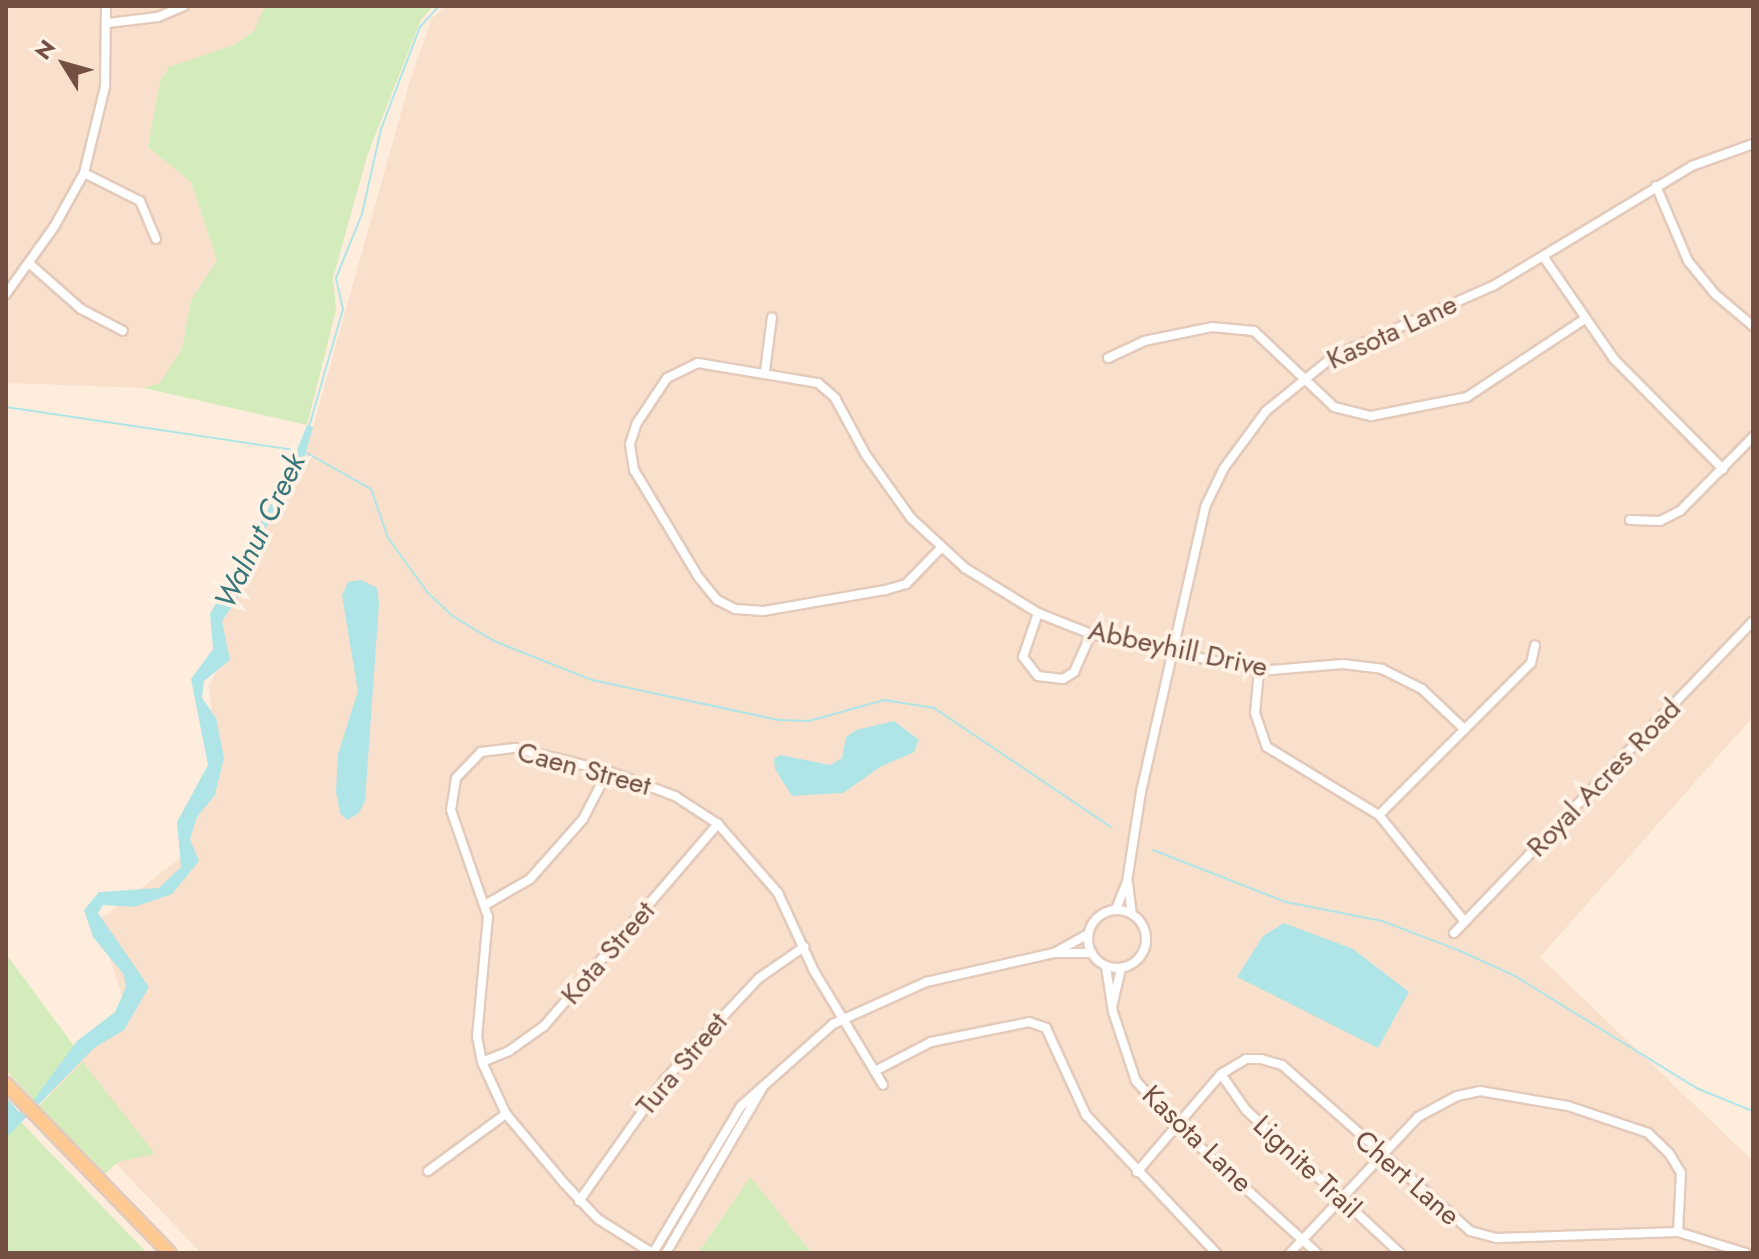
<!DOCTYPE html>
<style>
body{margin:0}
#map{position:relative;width:1759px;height:1259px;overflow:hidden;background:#feeddc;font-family:Jost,sans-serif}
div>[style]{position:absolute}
.residential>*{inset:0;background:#f8e0cd}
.green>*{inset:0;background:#d4ebbb}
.water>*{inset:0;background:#b0e5e7}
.stream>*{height:2px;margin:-1px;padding:0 1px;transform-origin:1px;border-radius:1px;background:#b0e5e7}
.roads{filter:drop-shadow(2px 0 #e3cabb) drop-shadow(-2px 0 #e3cabb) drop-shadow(0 2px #e3cabb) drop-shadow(0 -2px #e3cabb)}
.minor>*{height:8px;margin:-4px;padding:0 4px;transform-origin:4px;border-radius:4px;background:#fff}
.minor>.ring{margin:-4px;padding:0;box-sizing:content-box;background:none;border:8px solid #fff;border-radius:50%}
.primary>*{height:12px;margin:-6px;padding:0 6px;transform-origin:6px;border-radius:6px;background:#ffca92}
span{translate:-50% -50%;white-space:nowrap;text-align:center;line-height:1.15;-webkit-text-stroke:8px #fff1e4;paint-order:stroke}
.street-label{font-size:28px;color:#745044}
.water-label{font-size:30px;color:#37777b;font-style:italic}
.frame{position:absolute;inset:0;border:8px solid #745044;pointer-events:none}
.north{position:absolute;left:24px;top:24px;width:80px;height:80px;-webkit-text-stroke:6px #fff1e4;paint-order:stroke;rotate:307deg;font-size:22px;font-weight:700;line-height:32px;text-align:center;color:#745044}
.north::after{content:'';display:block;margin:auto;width:28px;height:36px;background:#745044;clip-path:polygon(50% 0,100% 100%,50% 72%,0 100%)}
</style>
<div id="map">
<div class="residential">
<i style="clip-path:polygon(6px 6px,265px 6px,255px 31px,234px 45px,170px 67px,160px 81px,148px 147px,191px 181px,217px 260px,191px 300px,182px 348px,160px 384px,144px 388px,6px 383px)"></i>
<i style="clip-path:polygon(448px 6px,1753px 6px,1753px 717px,1540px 957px,1753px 1161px,1753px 1253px,201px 1253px,41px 1085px,127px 1012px,98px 921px,186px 854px,215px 753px,209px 686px,225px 654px,218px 624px,256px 538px,300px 473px,411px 77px,432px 18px)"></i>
</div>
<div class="green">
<i style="clip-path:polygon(265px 6px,433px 6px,421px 20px,368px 153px,333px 278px,336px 310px,307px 425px,144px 388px,160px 383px,182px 348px,191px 300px,217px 260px,191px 182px,148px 147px,160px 81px,169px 67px,234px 45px,254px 31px)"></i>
<i style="clip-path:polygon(6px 954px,74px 1046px,34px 1100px,6px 1070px)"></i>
<i style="clip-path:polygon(83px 1062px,155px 1154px,118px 1162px,105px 1174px,39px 1106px)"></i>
<i style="clip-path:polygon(19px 1120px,147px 1253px,6px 1253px,6px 1138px)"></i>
<i style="clip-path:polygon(750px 1177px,812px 1253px,698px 1253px)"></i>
</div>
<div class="water">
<i style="clip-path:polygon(307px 425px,313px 427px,300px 473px,241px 568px,243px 591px,222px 621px,230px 660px,204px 681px,202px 698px,216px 718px,224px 758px,215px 795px,197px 817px,190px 839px,199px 861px,172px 894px,134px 907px,103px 905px,98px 913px,149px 987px,124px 1030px,94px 1048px,6px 1138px,7px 1098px,19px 1112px,32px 1102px,77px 1041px,115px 1012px,126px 987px,124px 975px,93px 937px,84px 910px,99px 892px,159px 888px,181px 867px,177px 822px,208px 765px,191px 679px,213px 649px,210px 614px,287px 475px)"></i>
<i style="clip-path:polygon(361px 580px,377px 588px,379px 604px,365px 801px,359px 813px,347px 820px,340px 813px,336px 792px,338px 754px,358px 691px,342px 596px,348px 582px)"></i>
<i style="clip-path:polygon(894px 721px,919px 740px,914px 752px,880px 767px,843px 793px,792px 796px,775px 769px,774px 759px,780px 755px,830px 765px,842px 758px,846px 737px,856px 730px)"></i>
<i style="clip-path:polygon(1284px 923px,1353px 949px,1409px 992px,1378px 1048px,1237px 977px,1263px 936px)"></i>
</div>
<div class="stream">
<i style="left:6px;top:407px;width:298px;rotate:8.5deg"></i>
<i style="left:309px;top:427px;width:123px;rotate:-73.9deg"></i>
<i style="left:343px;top:309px;width:32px;rotate:-103deg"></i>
<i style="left:336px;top:278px;width:69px;rotate:-67.9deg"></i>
<i style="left:362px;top:214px;width:87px;rotate:-77.4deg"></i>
<i style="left:381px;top:129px;width:109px;rotate:-69.1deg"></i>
<i style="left:420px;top:27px;width:28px;rotate:-48deg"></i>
<i style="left:307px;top:453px;width:73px;rotate:29.4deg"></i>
<i style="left:371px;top:489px;width:52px;rotate:70.9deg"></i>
<i style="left:388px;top:538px;width:68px;rotate:54deg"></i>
<i style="left:428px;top:593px;width:35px;rotate:43deg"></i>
<i style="left:454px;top:617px;width:47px;rotate:31deg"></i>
<i style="left:494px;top:641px;width:105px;rotate:21.7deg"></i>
<i style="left:592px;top:680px;width:191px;rotate:12.1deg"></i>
<i style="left:779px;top:720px;width:30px;rotate:2deg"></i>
<i style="left:809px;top:721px;width:78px;rotate:-15.6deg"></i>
<i style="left:884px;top:700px;width:51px;rotate:9.1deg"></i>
<i style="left:934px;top:708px;width:213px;rotate:33.9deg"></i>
<i style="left:1153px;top:850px;width:143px;rotate:21.4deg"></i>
<i style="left:1286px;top:902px;width:98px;rotate:11.2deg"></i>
<i style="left:1382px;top:921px;width:81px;rotate:20.9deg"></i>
<i style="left:1458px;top:950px;width:63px;rotate:24.5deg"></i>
<i style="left:1515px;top:976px;width:213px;rotate:31.7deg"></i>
<i style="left:1696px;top:1088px;width:61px;rotate:22deg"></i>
</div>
<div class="roads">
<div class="minor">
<i style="left:108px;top:23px;width:50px;rotate:-6.8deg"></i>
<i style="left:158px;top:17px;width:28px;rotate:-23deg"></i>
<i style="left:84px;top:173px;width:63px;rotate:26.6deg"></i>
<i style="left:140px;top:201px;width:41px;rotate:67.2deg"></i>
<i style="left:1656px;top:186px;width:82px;rotate:66.9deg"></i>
<i style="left:1688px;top:261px;width:43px;rotate:50.7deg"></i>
<i style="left:1715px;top:294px;width:50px;rotate:40.1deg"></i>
<i style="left:1543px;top:256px;width:125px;rotate:55.4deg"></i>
<i style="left:1614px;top:359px;width:155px;rotate:45.3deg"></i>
<i style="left:30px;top:264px;width:68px;rotate:41.4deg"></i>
<i style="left:81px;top:309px;width:47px;rotate:27.6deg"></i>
<i style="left:6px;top:294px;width:82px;rotate:-54.4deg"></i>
<i style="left:54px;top:227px;width:62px;rotate:-60.9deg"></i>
<i style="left:84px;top:173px;width:89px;rotate:-76.3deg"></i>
<i style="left:105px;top:87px;width:81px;rotate:-89.3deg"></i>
<i style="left:1108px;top:358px;width:40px;rotate:-25deg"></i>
<i style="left:1144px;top:341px;width:69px;rotate:-11.6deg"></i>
<i style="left:1212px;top:327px;width:42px;rotate:5.4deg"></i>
<i style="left:1254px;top:331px;width:110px;rotate:43.5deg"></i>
<i style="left:1334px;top:407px;width:38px;rotate:14deg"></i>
<i style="left:1371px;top:416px;width:98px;rotate:-11.2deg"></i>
<i style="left:1467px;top:397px;width:141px;rotate:-33.5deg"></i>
<i style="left:765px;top:371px;width:54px;rotate:-82.6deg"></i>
<i style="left:1630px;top:520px;width:30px;rotate:2deg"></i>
<i style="left:1660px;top:521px;width:22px;rotate:-27deg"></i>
<i style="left:1680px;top:511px;width:104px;rotate:-45.4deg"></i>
<i style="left:941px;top:548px;width:50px;rotate:134.2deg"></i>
<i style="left:906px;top:584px;width:22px;rotate:164deg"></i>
<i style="left:885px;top:590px;width:124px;rotate:170.2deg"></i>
<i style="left:763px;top:611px;width:28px;rotate:-176deg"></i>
<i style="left:735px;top:609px;width:20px;rotate:-153deg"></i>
<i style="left:717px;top:600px;width:28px;rotate:-129deg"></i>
<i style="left:699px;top:578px;width:126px;rotate:-121deg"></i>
<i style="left:634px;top:470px;width:26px;rotate:-99deg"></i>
<i style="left:630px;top:444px;width:22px;rotate:-72deg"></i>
<i style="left:637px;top:423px;width:54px;rotate:-56.3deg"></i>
<i style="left:667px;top:378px;width:34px;rotate:-26deg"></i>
<i style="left:698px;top:363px;width:122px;rotate:9.5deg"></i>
<i style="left:818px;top:383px;width:23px;rotate:41deg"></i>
<i style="left:835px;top:398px;width:65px;rotate:61.5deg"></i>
<i style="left:866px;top:455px;width:77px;rotate:54.5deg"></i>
<i style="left:911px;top:518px;width:74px;rotate:42.8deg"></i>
<i style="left:965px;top:568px;width:86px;rotate:31.7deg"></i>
<i style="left:1038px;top:613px;width:57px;rotate:21.6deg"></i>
<i style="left:1091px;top:634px;width:172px;rotate:12.4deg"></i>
<i style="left:1259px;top:671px;width:84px;rotate:-4.8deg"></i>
<i style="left:1343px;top:664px;width:39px;rotate:7deg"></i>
<i style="left:1382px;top:669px;width:45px;rotate:26.6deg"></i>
<i style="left:1422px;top:689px;width:59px;rotate:43.6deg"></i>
<i style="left:1038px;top:613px;width:46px;rotate:108.8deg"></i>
<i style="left:1023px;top:657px;width:24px;rotate:52deg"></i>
<i style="left:1038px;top:676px;width:25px;rotate:7deg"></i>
<i style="left:1063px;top:679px;width:13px;rotate:-32deg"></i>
<i style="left:1074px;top:672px;width:42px;rotate:-65.9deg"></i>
<i style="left:1259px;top:671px;width:42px;rotate:95.4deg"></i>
<i style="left:1255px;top:713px;width:36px;rotate:71deg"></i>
<i style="left:1267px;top:747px;width:131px;rotate:31.3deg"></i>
<i style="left:1379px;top:815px;width:137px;rotate:51.2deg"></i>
<i style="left:1379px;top:815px;width:215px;rotate:-45deg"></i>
<i style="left:1531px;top:663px;width:18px;rotate:-77deg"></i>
<i style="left:1128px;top:883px;width:31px;rotate:83deg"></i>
<i style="left:485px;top:905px;width:52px;rotate:-30deg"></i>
<i style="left:530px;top:879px;width:80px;rotate:-48.5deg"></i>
<i style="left:583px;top:819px;width:54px;rotate:-62.5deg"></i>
<i style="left:1116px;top:909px;width:29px;rotate:-68deg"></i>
<i style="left:1127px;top:882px;width:91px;rotate:-81.2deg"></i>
<i style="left:1141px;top:792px;width:292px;rotate:-77.3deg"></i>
<i style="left:1205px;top:507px;width:43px;rotate:-64deg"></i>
<i style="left:1224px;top:468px;width:71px;rotate:-53.6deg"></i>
<i style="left:1266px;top:411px;width:87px;rotate:-39deg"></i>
<i style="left:1334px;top:356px;width:174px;rotate:-23.8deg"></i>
<i style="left:1493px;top:286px;width:232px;rotate:-31.1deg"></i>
<i style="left:1692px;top:166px;width:65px;rotate:-19.8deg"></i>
<i class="ring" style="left:1088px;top:910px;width:50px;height:50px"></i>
<i style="left:1454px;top:933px;width:432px;rotate:-46.2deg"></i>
<i style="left:1054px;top:953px;width:38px;rotate:-29deg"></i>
<i style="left:1106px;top:967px;width:46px;rotate:81.2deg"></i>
<i style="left:1113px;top:1012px;width:73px;rotate:71.6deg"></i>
<i style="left:1136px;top:1081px;width:62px;rotate:47.6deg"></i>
<i style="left:1178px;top:1127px;width:188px;rotate:42.2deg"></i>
<i style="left:1113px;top:1003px;width:35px;rotate:-77deg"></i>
<i style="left:482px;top:1062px;width:29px;rotate:-22deg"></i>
<i style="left:509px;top:1051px;width:43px;rotate:-35.5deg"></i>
<i style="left:544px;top:1026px;width:267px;rotate:-49.3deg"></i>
<i style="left:875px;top:1071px;width:63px;rotate:-27.4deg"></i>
<i style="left:931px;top:1042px;width:100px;rotate:-11.5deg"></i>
<i style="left:1029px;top:1022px;width:18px;rotate:19deg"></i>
<i style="left:1046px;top:1028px;width:96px;rotate:65.3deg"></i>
<i style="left:1086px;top:1115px;width:190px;rotate:46.7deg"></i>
<i style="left:1221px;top:1074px;width:44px;rotate:55.2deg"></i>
<i style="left:1246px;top:1110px;width:210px;rotate:42.9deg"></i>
<i style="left:428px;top:1171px;width:97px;rotate:-36.2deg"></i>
<i style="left:1137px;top:1172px;width:129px;rotate:-49.4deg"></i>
<i style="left:1221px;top:1074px;width:29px;rotate:-31deg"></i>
<i style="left:1246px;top:1059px;width:15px"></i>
<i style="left:1261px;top:1059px;width:22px;rotate:16deg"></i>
<i style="left:1282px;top:1065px;width:251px;rotate:41.4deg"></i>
<i style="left:1470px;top:1231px;width:28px;rotate:15deg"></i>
<i style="left:1497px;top:1238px;width:181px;rotate:-1.9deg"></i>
<i style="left:1678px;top:1232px;width:71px;rotate:17.2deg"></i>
<i style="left:579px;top:1201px;width:147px;rotate:-54.7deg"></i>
<i style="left:664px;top:1081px;width:51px;rotate:-48.2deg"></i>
<i style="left:698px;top:1043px;width:89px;rotate:-46.8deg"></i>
<i style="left:759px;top:978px;width:55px;rotate:-34.6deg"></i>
<i style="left:652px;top:1253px;width:64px;rotate:-147.8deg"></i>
<i style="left:598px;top:1219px;width:50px;rotate:-133.4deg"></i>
<i style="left:564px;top:1183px;width:90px;rotate:-130deg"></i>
<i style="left:506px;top:1114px;width:57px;rotate:-114.8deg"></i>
<i style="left:482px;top:1062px;width:25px;rotate:-101deg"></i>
<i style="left:477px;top:1037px;width:121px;rotate:-84.8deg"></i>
<i style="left:488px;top:917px;width:113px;rotate:-109.1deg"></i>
<i style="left:451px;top:810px;width:32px;rotate:-81deg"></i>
<i style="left:456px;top:778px;width:36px;rotate:-46deg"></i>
<i style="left:481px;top:752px;width:34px;rotate:-7deg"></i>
<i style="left:515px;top:748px;width:96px;rotate:13.9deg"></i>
<i style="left:608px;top:771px;width:72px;rotate:20.5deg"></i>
<i style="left:675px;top:796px;width:51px;rotate:33.1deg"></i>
<i style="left:718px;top:824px;width:91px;rotate:49deg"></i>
<i style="left:778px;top:893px;width:86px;rotate:65.2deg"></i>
<i style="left:814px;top:971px;width:133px;rotate:58.8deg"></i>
<i style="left:653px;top:1253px;width:171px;rotate:-59.1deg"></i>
<i style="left:741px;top:1106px;width:123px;rotate:-41.7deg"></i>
<i style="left:833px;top:1024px;width:102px;rotate:-24.3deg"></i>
<i style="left:926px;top:982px;width:131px;rotate:-12.8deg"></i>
<i style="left:1054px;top:953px;width:38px"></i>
<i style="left:666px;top:1253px;width:192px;rotate:-59.7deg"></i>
<i style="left:1290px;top:1253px;width:187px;rotate:-46.7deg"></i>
<i style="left:1418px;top:1117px;width:44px;rotate:-28.3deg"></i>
<i style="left:1457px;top:1096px;width:24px;rotate:-12deg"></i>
<i style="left:1480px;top:1091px;width:89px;rotate:9.7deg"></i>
<i style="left:1568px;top:1106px;width:84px;rotate:18.6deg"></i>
<i style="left:1648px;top:1133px;width:29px;rotate:44deg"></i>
<i style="left:1669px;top:1153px;width:23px;rotate:59deg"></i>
<i style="left:1681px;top:1173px;width:59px;rotate:92.9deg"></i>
</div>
<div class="primary">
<i style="left:6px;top:1084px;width:235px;rotate:45.9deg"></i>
</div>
</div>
<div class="street-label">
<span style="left:1392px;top:332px;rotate:-25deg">Kasota Lane</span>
<span style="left:1178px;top:649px;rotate:12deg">Abbeyhill Drive</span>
<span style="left:584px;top:769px;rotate:15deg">Caen Street</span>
<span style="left:1604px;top:778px;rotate:-46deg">Royal Acres Road</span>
<span style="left:608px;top:953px;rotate:-49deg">Kota Street</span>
<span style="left:682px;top:1064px;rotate:-50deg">Tura Street</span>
<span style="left:1197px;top:1139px;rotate:44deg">Kasota Lane</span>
<span style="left:1307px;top:1167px;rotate:43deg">Lignite Trail</span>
<span style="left:1407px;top:1178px;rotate:41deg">Chert Lane</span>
</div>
<div class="water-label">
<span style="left:260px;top:531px;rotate:-64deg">Walnut Creek</span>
</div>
<div class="frame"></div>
<div class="north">N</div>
</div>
